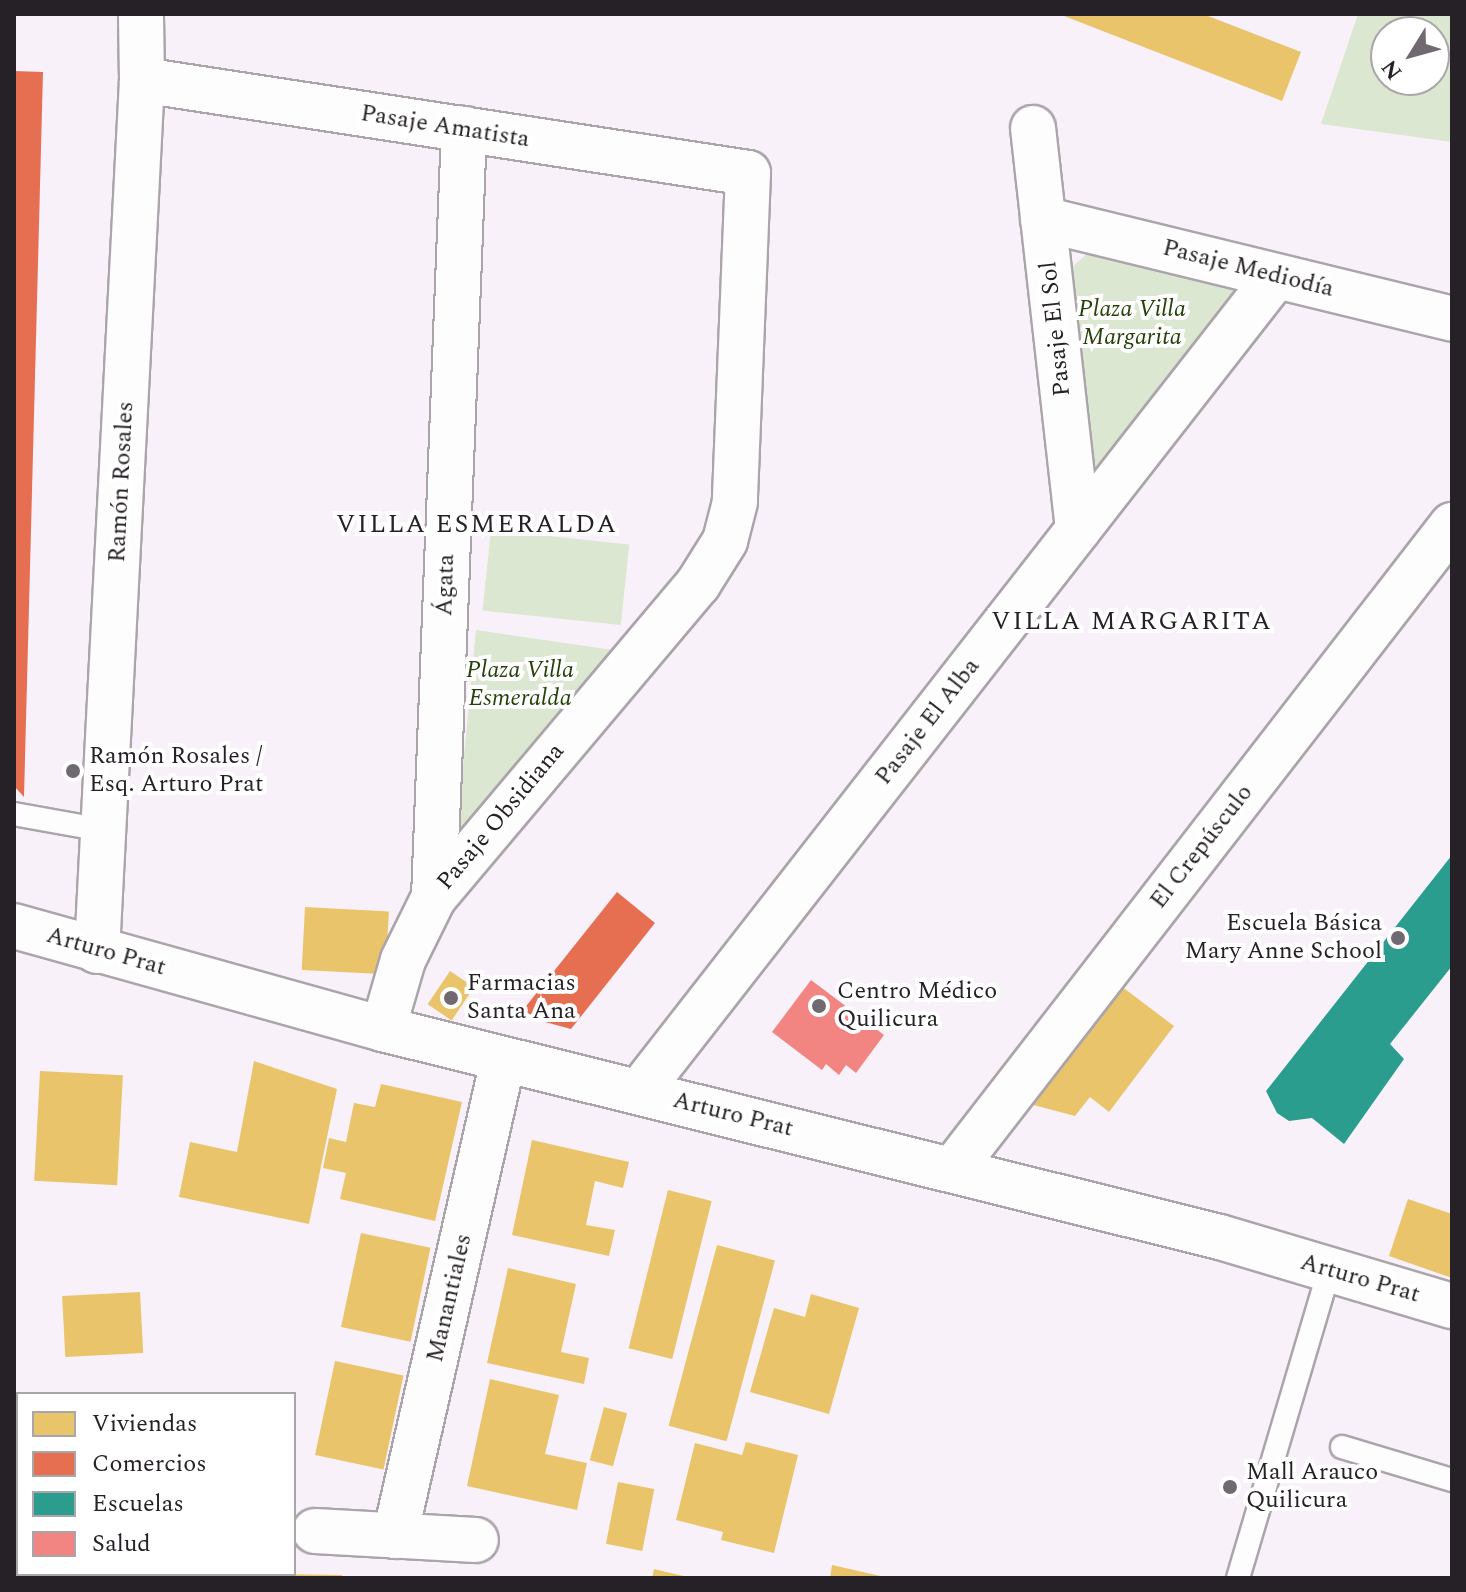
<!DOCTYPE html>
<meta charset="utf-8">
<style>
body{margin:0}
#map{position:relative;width:1466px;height:1592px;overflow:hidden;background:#f9f1fa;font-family:Spectral,serif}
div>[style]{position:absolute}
.green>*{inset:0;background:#dbe7d0;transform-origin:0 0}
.homes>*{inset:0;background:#e9c46a;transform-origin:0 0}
.shops>*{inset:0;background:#e76f51}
.schools>*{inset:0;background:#2a9d8f}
.health>*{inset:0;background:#f28482}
.roads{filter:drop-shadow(2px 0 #aba5ab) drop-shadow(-2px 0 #aba5ab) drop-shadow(0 2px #aba5ab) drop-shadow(0 -2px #aba5ab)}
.service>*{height:22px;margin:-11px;padding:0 11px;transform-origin:11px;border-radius:11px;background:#fefdfe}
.minor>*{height:44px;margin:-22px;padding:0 22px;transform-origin:22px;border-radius:22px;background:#fefdfe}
.tertiary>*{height:44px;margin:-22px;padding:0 22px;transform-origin:22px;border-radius:22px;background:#fefdfe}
.dots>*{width:22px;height:22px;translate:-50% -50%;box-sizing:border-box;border:4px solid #fff;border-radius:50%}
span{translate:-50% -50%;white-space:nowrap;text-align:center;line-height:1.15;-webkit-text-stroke:8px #fff;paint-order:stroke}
.street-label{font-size:24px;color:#262126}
.park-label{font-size:24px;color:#264109;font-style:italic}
.poi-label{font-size:24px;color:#262126}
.left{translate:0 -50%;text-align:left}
.right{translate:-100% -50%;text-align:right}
.neighbourhood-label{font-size:26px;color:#262126;letter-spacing:2px}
.frame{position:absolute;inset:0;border:16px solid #262126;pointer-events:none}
.legend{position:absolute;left:16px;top:1392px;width:280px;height:184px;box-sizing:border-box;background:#fff;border:2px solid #a8a6a8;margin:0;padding:10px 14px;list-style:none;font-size:24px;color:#262126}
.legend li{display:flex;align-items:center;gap:16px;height:40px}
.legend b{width:40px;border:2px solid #a8a6a8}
.north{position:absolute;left:1370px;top:16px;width:80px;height:80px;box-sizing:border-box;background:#fff;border:2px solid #a8a6a8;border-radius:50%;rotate:233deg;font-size:22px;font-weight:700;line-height:32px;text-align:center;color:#262126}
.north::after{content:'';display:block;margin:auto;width:28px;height:36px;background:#706a70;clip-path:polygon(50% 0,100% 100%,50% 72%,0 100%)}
</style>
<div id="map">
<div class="green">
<i style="clip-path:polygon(evenodd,1358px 14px,1452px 14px,1452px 142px,1321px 124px,1358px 14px,1386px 32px,1434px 32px,1434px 80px,1386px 80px,1386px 32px)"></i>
<i style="clip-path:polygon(1097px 245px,1245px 283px,1087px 489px,1061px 277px)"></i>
<i style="left:491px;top:530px;width:139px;height:81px;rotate:6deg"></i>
<i style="clip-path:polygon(476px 630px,613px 650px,456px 840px)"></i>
<i style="clip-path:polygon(14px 1441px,18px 1441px,18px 1574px,56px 1574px,56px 1578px,14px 1578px)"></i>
</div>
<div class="homes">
<i style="clip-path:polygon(1059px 14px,1203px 14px,1301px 52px,1282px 101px)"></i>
<i style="left:305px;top:907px;width:84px;height:63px;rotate:3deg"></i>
<i style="left:450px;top:971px;width:29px;height:40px;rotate:34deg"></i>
<i style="clip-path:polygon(1117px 983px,1174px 1026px,1109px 1112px,1090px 1097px,1075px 1116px,1026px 1103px)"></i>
<i style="clip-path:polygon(254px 1061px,337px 1089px,309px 1224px,179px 1197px,190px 1142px,237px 1152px)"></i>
<i style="left:40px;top:1071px;width:83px;height:110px;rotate:3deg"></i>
<i style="clip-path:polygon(381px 1084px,462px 1102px,435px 1221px,340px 1199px,346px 1173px,323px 1168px,329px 1138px,346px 1142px,354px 1103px,375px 1107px)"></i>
<i style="clip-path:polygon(532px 1140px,629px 1162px,623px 1188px,595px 1181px,586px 1225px,615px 1230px,609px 1256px,512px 1235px)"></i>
<i style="left:668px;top:1190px;width:45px;height:163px;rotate:14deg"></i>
<i style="clip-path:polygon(1408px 1199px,1452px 1214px,1452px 1278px,1389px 1256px)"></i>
<i style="left:361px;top:1233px;width:71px;height:96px;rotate:12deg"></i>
<i style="left:717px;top:1245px;width:60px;height:187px;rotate:15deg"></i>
<i style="clip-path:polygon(508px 1268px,576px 1284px,561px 1352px,589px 1358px,584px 1384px,487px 1363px)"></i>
<i style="left:140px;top:1292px;width:61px;height:78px;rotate:87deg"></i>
<i style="clip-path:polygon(811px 1294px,859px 1308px,829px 1414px,750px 1392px,774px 1308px,805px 1317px)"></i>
<i style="left:335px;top:1361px;width:70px;height:96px;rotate:12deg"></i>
<i style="clip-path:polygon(490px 1379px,559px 1395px,545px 1454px,587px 1463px,577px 1510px,467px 1486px)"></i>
<i style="left:604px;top:1407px;width:24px;height:55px;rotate:15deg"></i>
<i style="clip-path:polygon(746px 1442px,798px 1455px,774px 1553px,721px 1540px,723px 1532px,676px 1520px,695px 1443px,742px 1455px)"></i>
<i style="left:618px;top:1482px;width:37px;height:63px;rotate:11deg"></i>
<i style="clip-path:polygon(832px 1565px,885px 1577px,885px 1578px,830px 1578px)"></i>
<i style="clip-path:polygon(654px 1569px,688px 1577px,688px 1578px,652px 1578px)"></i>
<i style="clip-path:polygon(284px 1574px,342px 1575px,342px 1578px,284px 1578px)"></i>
</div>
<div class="shops">
<i style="clip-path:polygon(14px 71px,43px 72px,24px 797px,14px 786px)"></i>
<i style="clip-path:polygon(617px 892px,655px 923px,571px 1029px,519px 1015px)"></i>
</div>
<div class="schools">
<i style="clip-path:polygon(1452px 855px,1452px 966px,1390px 1044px,1404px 1059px,1344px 1144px,1312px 1118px,1289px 1121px,1277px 1113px,1266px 1091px)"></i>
</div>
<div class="health">
<i style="clip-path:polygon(811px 980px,884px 1035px,856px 1073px,846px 1065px,839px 1075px,826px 1064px,822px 1070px,772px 1032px)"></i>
</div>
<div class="roads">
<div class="service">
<i style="left:14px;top:814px;width:90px;rotate:10.2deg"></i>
<i style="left:1342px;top:1447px;width:115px;rotate:16.7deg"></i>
<i style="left:1238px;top:1578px;width:321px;rotate:-73.5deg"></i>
</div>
<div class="minor">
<i style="left:142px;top:80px;width:613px;rotate:8.72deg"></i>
<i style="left:748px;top:173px;width:329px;rotate:92.3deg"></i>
<i style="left:735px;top:502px;width:40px;rotate:104.4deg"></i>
<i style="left:725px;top:541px;width:51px;rotate:122.1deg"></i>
<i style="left:698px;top:584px;width:409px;rotate:130.1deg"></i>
<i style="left:434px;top:897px;width:70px;rotate:116.2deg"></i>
<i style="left:403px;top:960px;width:72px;rotate:106.2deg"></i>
<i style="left:1033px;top:128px;width:404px;rotate:83.6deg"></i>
<i style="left:1043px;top:219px;width:421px;rotate:13.7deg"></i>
<i style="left:434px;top:897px;width:769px;rotate:-87.76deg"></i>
<i style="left:639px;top:1092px;width:1035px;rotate:-52.02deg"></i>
<i style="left:953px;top:1169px;width:815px;rotate:-52.23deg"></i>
<i style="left:315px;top:1531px;width:161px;rotate:3.2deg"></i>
<i style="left:395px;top:1536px;width:489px;rotate:-77.2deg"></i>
</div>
<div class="tertiary">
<i style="left:14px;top:926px;width:383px;rotate:15.6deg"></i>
<i style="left:383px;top:1029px;width:862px;rotate:13.96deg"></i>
<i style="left:1220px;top:1237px;width:242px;rotate:16.6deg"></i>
<i style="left:97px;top:951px;width:872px;rotate:-87.04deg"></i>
<i style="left:142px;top:80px;width:66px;rotate:-90.9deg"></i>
</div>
</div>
<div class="dots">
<i style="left:73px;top:771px;background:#706a70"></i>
<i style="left:1398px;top:938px;background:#706a70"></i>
<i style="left:451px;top:998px;background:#706a70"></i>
<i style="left:819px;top:1006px;background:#706a70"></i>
<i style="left:1230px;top:1487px;background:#706a70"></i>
</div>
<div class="street-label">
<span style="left:445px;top:127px;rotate:9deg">Pasaje Amatista</span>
<span style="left:1248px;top:269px;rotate:14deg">Pasaje Mediodía</span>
<span style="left:1056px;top:329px;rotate:-96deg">Pasaje El Sol</span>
<span style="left:122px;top:482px;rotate:-87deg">Ramón Rosales</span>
<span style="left:446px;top:585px;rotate:-88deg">Ágata</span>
<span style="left:928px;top:722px;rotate:-52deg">Pasaje El Alba</span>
<span style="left:501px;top:817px;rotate:-50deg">Pasaje Obsidiana</span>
<span style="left:1202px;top:847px;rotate:-52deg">El Crepúsculo</span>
<span style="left:106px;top:952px;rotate:16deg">Arturo Prat</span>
<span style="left:733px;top:1115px;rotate:14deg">Arturo Prat</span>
<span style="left:1360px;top:1279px;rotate:16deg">Arturo Prat</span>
<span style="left:450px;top:1298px;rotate:-77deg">Manantiales</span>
</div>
<div class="park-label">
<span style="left:1132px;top:324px">Plaza Villa<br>Margarita</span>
<span style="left:520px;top:685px">Plaza Villa<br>Esmeralda</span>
</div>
<div class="poi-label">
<span class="left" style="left:89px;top:771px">Ramón Rosales /<br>Esq. Arturo Prat</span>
<span class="right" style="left:1382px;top:938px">Escuela Básica<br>Mary Anne School</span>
<span class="left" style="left:467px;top:998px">Farmacias<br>Santa Ana</span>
<span class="left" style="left:837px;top:1006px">Centro Médico<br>Quilicura</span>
<span class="left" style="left:1246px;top:1487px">Mall Arauco<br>Quilicura</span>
</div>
<div class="neighbourhood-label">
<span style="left:477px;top:525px">VILLA ESMERALDA</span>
<span style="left:1132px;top:622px">VILLA MARGARITA</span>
</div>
<div class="frame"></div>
<ul class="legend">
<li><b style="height:22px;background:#e9c46a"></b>Viviendas</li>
<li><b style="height:22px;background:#e76f51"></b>Comercios</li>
<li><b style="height:22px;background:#2a9d8f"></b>Escuelas</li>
<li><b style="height:22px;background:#f28482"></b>Salud</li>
</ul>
<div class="north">N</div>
</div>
